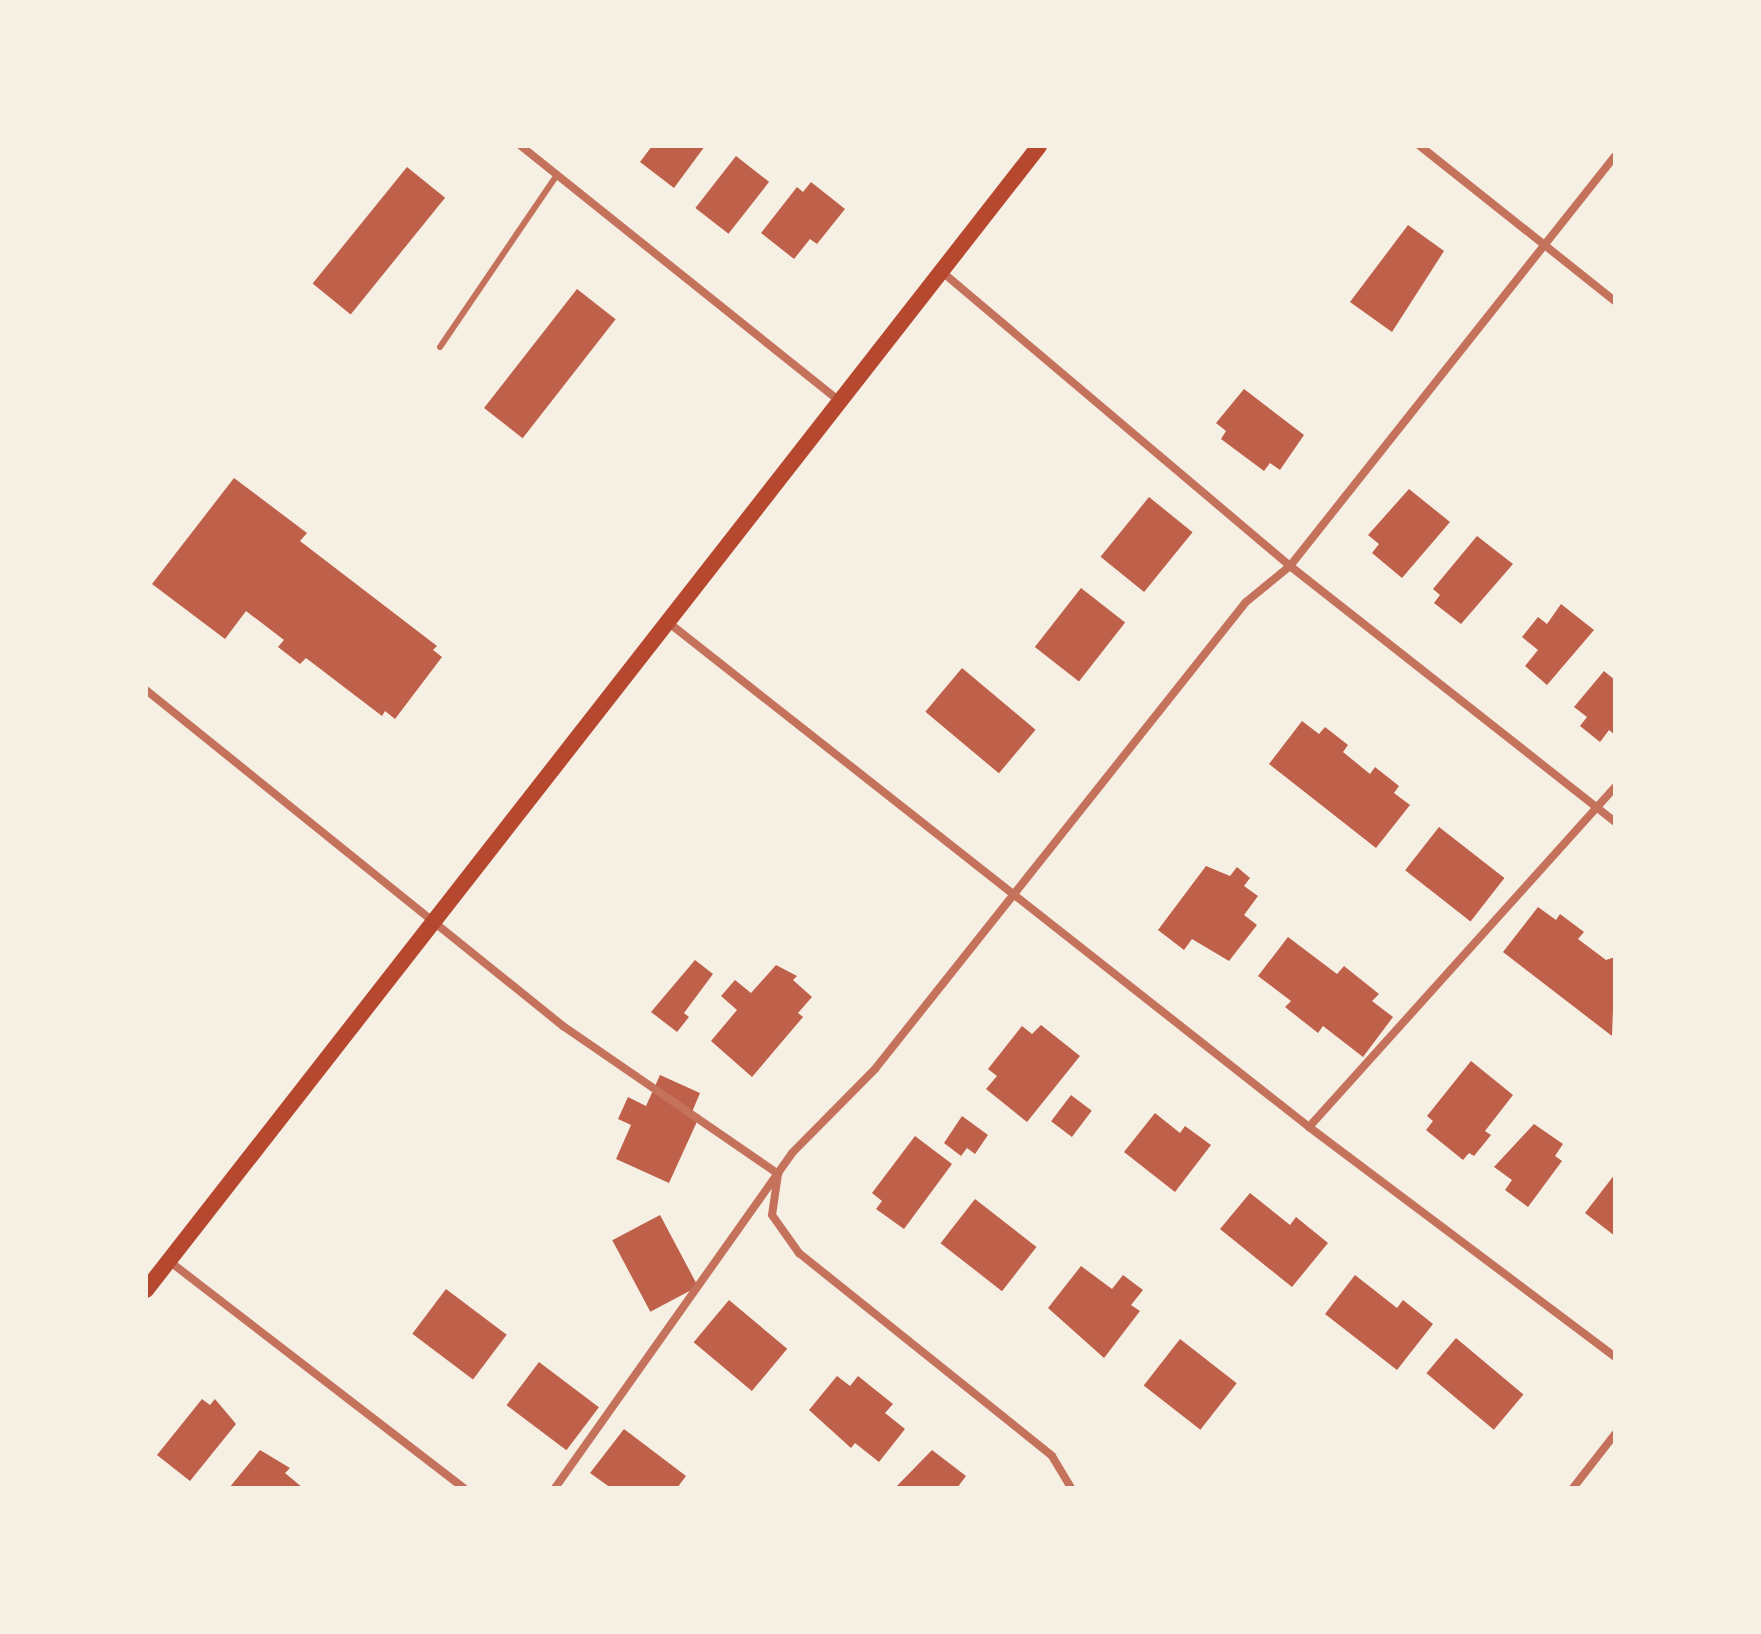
<!DOCTYPE html>
<style>
body{margin:0}
#map{position:relative;width:1761px;height:1634px;overflow:hidden;background:#f6efe4;font-family:"Fira Sans",sans-serif}
div>[style]{position:absolute}
.building>*{inset:0;background:#bf614a;transform-origin:0 0}
.service>*{height:6px;margin:-3px;padding:0 3px;transform-origin:3px;border-radius:3px;background:#c5725c}
.minor>*{height:8px;margin:-4px;padding:0 4px;transform-origin:4px;border-radius:4px;background:#c5725c}
.secondary>*{height:16px;margin:-8px;padding:0 8px;transform-origin:8px;border-radius:8px;background:#b5482f}
span{translate:-50% -50%;white-space:nowrap;text-align:center;line-height:1.15;-webkit-text-stroke:7px #f6efe4;paint-order:stroke}
.frame{position:absolute;inset:0;border:148px solid #f6efe4;pointer-events:none}
</style>
<div id="map">
<div class="building">
<i style="clip-path:polygon(652px 146px,705px 146px,674px 188px,640px 162px)"></i>
<i style="left:736px;top:156px;width:42px;height:66px;rotate:38deg"></i>
<i style="left:407px;top:167px;width:49px;height:150px;rotate:39deg"></i>
<i style="clip-path:polygon(811px 182px,845px 209px,817px 244px,810px 239px,794px 259px,761px 233px,797px 187px,803px 192px)"></i>
<i style="clip-path:polygon(1408px 225px,1444px 251px,1392px 332px,1350px 302px)"></i>
<i style="left:577px;top:289px;width:49px;height:151px;rotate:38deg"></i>
<i style="clip-path:polygon(1244px 389px,1304px 435px,1280px 470px,1270px 463px,1264px 471px,1221px 439px,1226px 431px,1216px 423px)"></i>
<i style="clip-path:polygon(234px 478px,307px 533px,300px 541px,437px 646px,433px 650px,442px 657px,395px 719px,385px 711px,382px 716px,306px 658px,300px 664px,278px 647px,284px 640px,246px 611px,225px 639px,152px 584px)"></i>
<i style="clip-path:polygon(1409px 489px,1450px 522px,1402px 578px,1372px 553px,1379px 544px,1368px 535px)"></i>
<i style="left:1149px;top:497px;width:56px;height:77px;rotate:39deg"></i>
<i style="clip-path:polygon(1477px 536px,1513px 564px,1461px 624px,1434px 603px,1440px 595px,1433px 589px)"></i>
<i style="left:1081px;top:588px;width:56px;height:75px;rotate:38deg"></i>
<i style="clip-path:polygon(1561px 604px,1594px 630px,1547px 685px,1525px 666px,1538px 650px,1522px 637px,1538px 617px,1547px 624px)"></i>
<i style="left:962px;top:668px;width:96px;height:57px;rotate:40deg"></i>
<i style="clip-path:polygon(1604px 671px,1615px 680px,1615px 735px,1609px 730px,1600px 742px,1580px 726px,1587px 717px,1574px 707px)"></i>
<i style="clip-path:polygon(1302px 721px,1319px 734px,1325px 727px,1348px 745px,1343px 752px,1370px 774px,1375px 767px,1399px 786px,1394px 793px,1410px 805px,1376px 848px,1269px 764px)"></i>
<i style="left:1439px;top:827px;width:83px;height:55px;rotate:38deg"></i>
<i style="clip-path:polygon(1206px 866px,1230px 876px,1237px 867px,1250px 878px,1244px 886px,1258px 896px,1244px 915px,1257px 925px,1229px 961px,1192px 939px,1184px 950px,1158px 930px)"></i>
<i style="clip-path:polygon(1538px 907px,1556px 920px,1560px 914px,1584px 932px,1578px 939px,1606px 960px,1615px 957px,1612px 1036px,1503px 952px)"></i>
<i style="clip-path:polygon(1288px 937px,1337px 974px,1344px 966px,1379px 994px,1372px 1001px,1393px 1017px,1363px 1057px,1323px 1026px,1318px 1033px,1285px 1007px,1291px 1001px,1258px 976px)"></i>
<i style="clip-path:polygon(695px 960px,713px 974px,684px 1013px,689px 1017px,677px 1032px,651px 1012px)"></i>
<i style="clip-path:polygon(776px 965px,797px 976px,793px 980px,812px 997px,798px 1013px,803px 1017px,752px 1077px,711px 1041px,737px 1010px,721px 996px,735px 980px,751px 993px)"></i>
<i style="clip-path:polygon(1041px 1025px,1080px 1056px,1027px 1122px,986px 1089px,997px 1076px,988px 1069px,1022px 1026px,1032px 1034px)"></i>
<i style="clip-path:polygon(1471px 1061px,1513px 1095px,1485px 1131px,1491px 1135px,1474px 1156px,1469px 1153px,1463px 1160px,1426px 1130px,1433px 1121px,1427px 1116px)"></i>
<i style="clip-path:polygon(660px 1075px,700px 1093px,692px 1112px,700px 1115px,669px 1183px,616px 1159px,631px 1125px,618px 1119px,628px 1097px,646px 1106px)"></i>
<i style="left:1071px;top:1095px;width:26px;height:33px;rotate:37deg"></i>
<i style="clip-path:polygon(1155px 1113px,1180px 1133px,1185px 1126px,1211px 1145px,1175px 1192px,1124px 1152px)"></i>
<i style="clip-path:polygon(962px 1116px,988px 1135px,975px 1154px,967px 1148px,961px 1156px,944px 1143px)"></i>
<i style="clip-path:polygon(1534px 1124px,1563px 1144px,1555px 1156px,1562px 1161px,1528px 1207px,1505px 1190px,1512px 1180px,1494px 1167px)"></i>
<i style="clip-path:polygon(915px 1136px,952px 1164px,904px 1229px,876px 1209px,882px 1201px,872px 1193px)"></i>
<i style="clip-path:polygon(1615px 1174px,1615px 1236px,1585px 1213px)"></i>
<i style="clip-path:polygon(1250px 1193px,1290px 1225px,1296px 1217px,1328px 1243px,1292px 1287px,1220px 1229px)"></i>
<i style="left:975px;top:1199px;width:78px;height:56px;rotate:38deg"></i>
<i style="left:660px;top:1215px;width:81px;height:54px;rotate:62deg"></i>
<i style="clip-path:polygon(1081px 1266px,1112px 1289px,1123px 1275px,1143px 1290px,1131px 1305px,1140px 1311px,1104px 1358px,1048px 1308px)"></i>
<i style="clip-path:polygon(1355px 1275px,1397px 1308px,1403px 1300px,1433px 1324px,1397px 1370px,1325px 1314px)"></i>
<i style="left:446px;top:1289px;width:76px;height:56px;rotate:37deg"></i>
<i style="left:729px;top:1300px;width:76px;height:55px;rotate:40deg"></i>
<i style="left:1456px;top:1338px;width:88px;height:46px;rotate:40deg"></i>
<i style="left:1180px;top:1339px;width:72px;height:59px;rotate:38deg"></i>
<i style="left:539px;top:1362px;width:75px;height:54px;rotate:37deg"></i>
<i style="clip-path:polygon(837px 1376px,850px 1386px,858px 1376px,893px 1404px,885px 1413px,905px 1429px,879px 1462px,855px 1443px,851px 1448px,809px 1410px)"></i>
<i style="clip-path:polygon(202px 1399px,210px 1405px,215px 1399px,236px 1424px,190px 1481px,157px 1455px)"></i>
<i style="clip-path:polygon(624px 1429px,686px 1476px,677px 1488px,611px 1488px,590px 1473px)"></i>
<i style="clip-path:polygon(260px 1450px,290px 1468px,285px 1473px,303px 1488px,229px 1488px)"></i>
<i style="clip-path:polygon(932px 1450px,966px 1476px,957px 1488px,895px 1488px)"></i>
</div>
<div class="service">
<i style="left:440px;top:347px;width:208px;rotate:-55.8deg"></i>
</div>
<div class="minor">
<i style="left:521px;top:146px;width:405px;rotate:38.7deg"></i>
<i style="left:1420px;top:146px;width:249px;rotate:38.5deg"></i>
<i style="left:941px;top:271px;width:457px;rotate:40.2deg"></i>
<i style="left:1290px;top:566px;width:414px;rotate:38.2deg"></i>
<i style="left:669px;top:623px;width:815px;rotate:38.22deg"></i>
<i style="left:1309px;top:1127px;width:383px;rotate:36.9deg"></i>
<i style="left:146px;top:690px;width:536px;rotate:38.86deg"></i>
<i style="left:563px;top:1026px;width:261px;rotate:34.5deg"></i>
<i style="left:778px;top:1174px;width:41px;rotate:98.3deg"></i>
<i style="left:772px;top:1215px;width:47px;rotate:54.6deg"></i>
<i style="left:799px;top:1253px;width:324px;rotate:38.7deg"></i>
<i style="left:1052px;top:1456px;width:37px;rotate:59deg"></i>
<i style="left:1309px;top:1127px;width:457px;rotate:-48deg"></i>
<i style="left:169px;top:1261px;width:372px;rotate:37.6deg"></i>
<i style="left:555px;top:1488px;width:410px;rotate:-54.7deg"></i>
<i style="left:792px;top:1153px;width:118px;rotate:-45.3deg"></i>
<i style="left:875px;top:1069px;width:596px;rotate:-51.54deg"></i>
<i style="left:1246px;top:602px;width:57px;rotate:-39.3deg"></i>
<i style="left:1290px;top:566px;width:523px;rotate:-51.6deg"></i>
<i style="left:1573px;top:1488px;width:68px;rotate:-52.1deg"></i>
</div>
<div class="secondary">
<i style="left:146px;top:1290px;width:1451px;rotate:-52.02deg"></i>
</div>
<div class="frame"></div>
</div>
